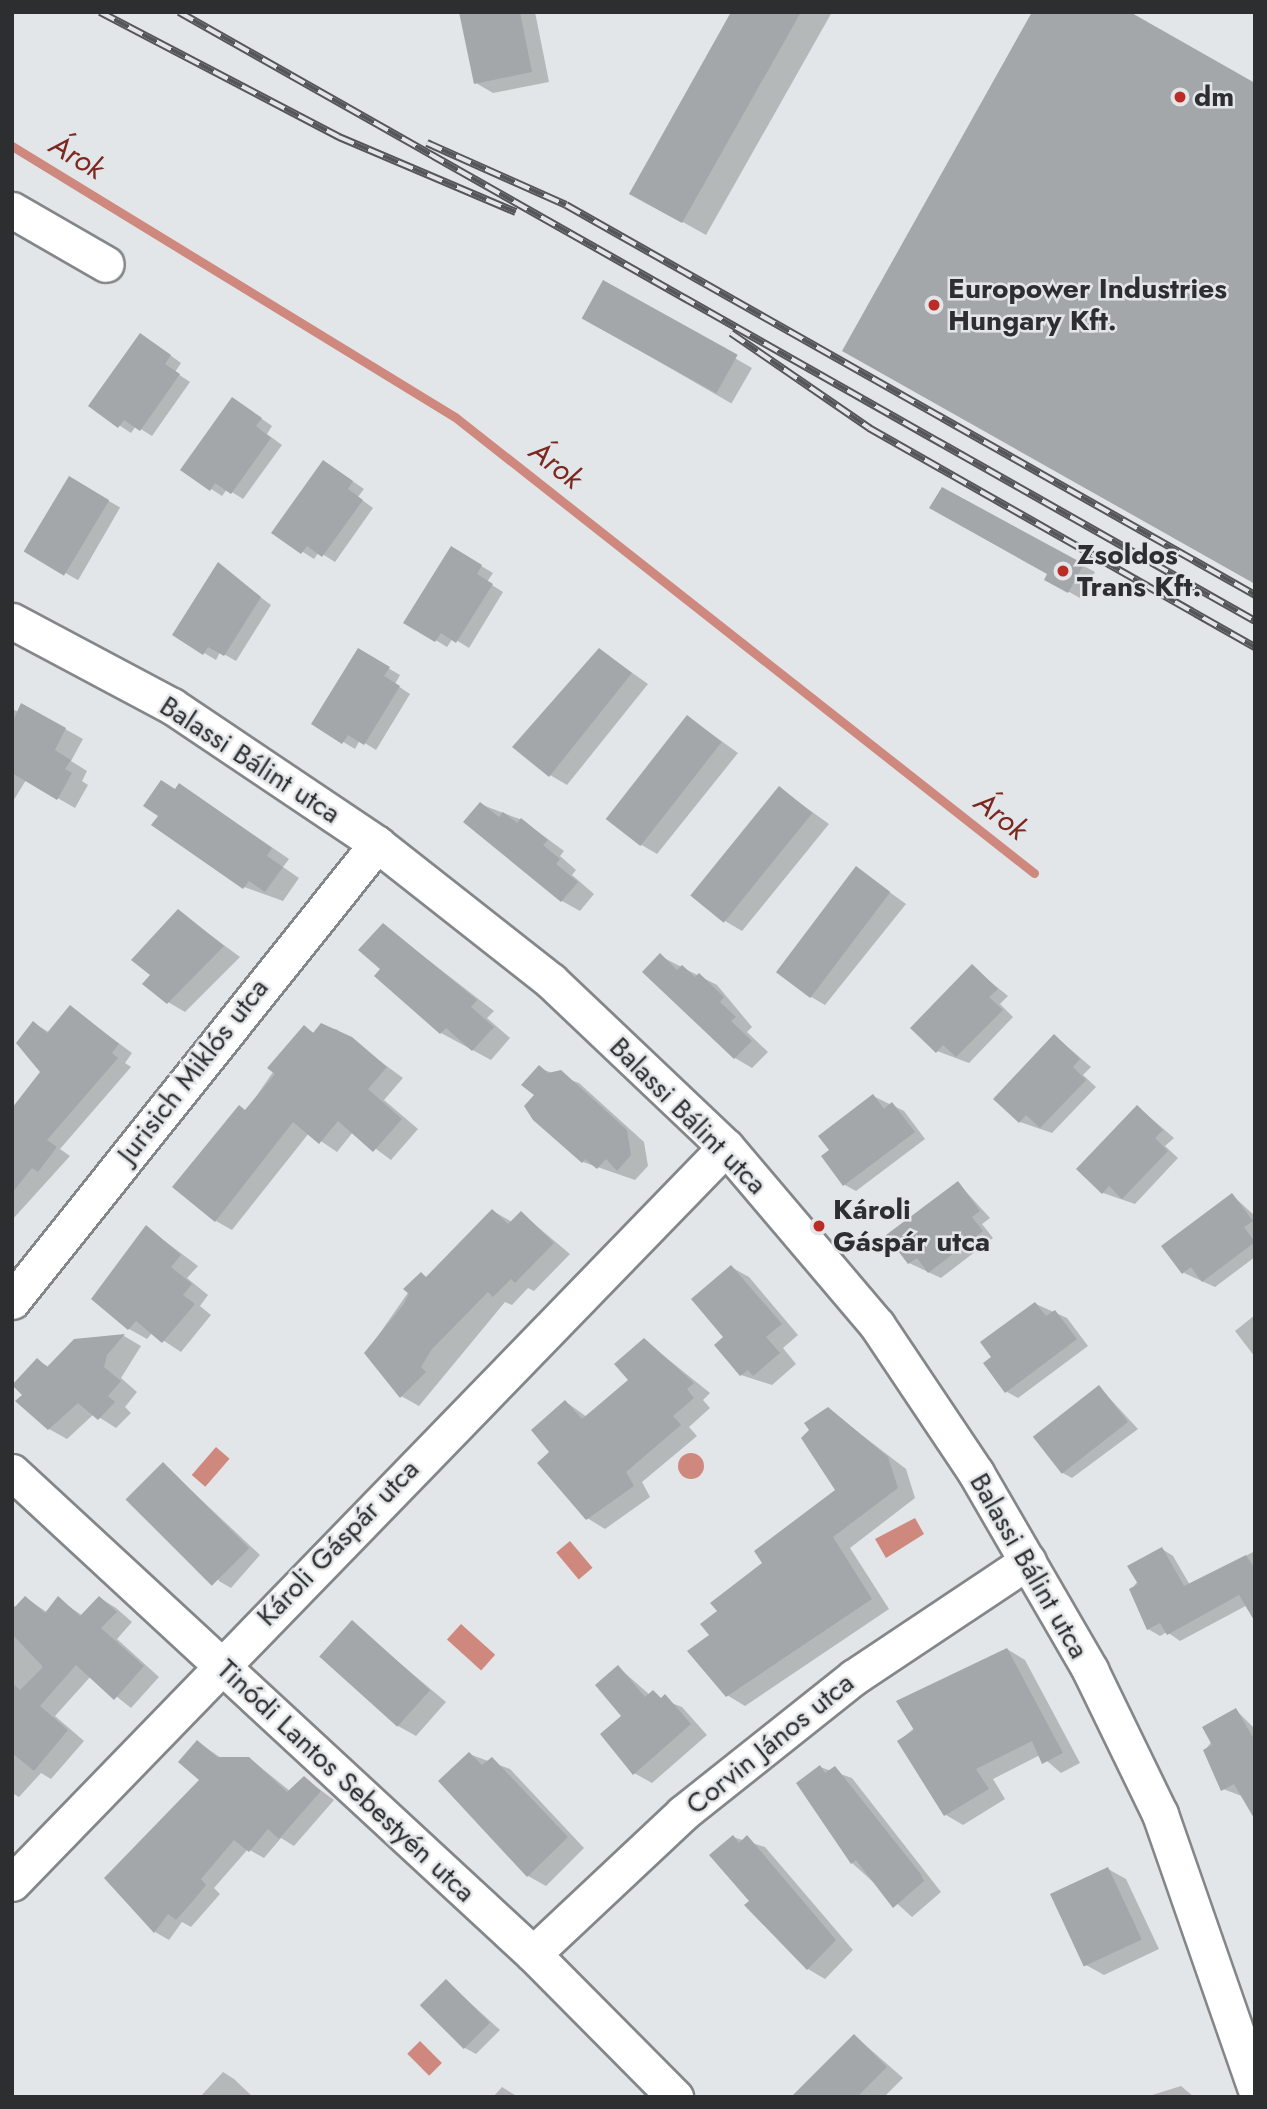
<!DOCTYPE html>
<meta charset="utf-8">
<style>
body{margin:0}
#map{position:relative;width:1267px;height:2109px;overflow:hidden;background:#e3e6e8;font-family:Jost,sans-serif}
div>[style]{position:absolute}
.water>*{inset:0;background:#cf887e;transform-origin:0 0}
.round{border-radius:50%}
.shadow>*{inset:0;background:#0003;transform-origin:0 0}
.stream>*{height:9px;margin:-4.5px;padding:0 4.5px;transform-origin:4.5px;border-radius:4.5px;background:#cf887e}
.building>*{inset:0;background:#a4a7a9;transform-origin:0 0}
.roads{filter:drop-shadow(2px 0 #848789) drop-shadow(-2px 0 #848789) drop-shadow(0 2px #848789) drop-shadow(0 -2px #848789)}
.minor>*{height:35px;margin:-17.5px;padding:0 17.5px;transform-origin:17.5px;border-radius:17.5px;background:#fff}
.rail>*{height:8px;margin-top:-4px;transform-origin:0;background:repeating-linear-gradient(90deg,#e3e6e8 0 16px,#545657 0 32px);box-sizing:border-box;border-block:2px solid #545657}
.dots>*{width:19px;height:19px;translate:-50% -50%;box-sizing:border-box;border:4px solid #e3e6e8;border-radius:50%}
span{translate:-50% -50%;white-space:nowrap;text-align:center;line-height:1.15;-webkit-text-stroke:5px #e3e6e8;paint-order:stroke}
.poi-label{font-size:28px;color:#2d2e2f;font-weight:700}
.left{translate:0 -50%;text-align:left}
.street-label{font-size:28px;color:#2d2e2f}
.water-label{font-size:30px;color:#7c2720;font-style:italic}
.frame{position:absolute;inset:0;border:14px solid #2d2e2f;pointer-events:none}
</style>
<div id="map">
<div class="water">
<i style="left:216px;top:1447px;width:18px;height:37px;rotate:41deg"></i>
<i class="round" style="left:678px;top:1453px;width:26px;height:26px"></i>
<i style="clip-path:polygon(915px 1518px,924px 1534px,886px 1558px,875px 1539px)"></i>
<i style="left:570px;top:1541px;width:35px;height:18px;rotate:50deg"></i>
<i style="left:461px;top:1624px;width:46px;height:21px;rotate:42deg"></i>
<i style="left:420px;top:2041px;width:31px;height:18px;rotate:45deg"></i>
</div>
<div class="shadow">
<i style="clip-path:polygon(461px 12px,535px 12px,549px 82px,493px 93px,476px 83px)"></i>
<i style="clip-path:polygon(733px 12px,832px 12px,706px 235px,631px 193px)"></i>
<i style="left:603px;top:282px;width:172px;height:41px;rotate:30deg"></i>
<i style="clip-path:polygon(152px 342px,181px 363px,175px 372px,190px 382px,152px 436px,136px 426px,131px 433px,90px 406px)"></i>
<i style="clip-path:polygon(244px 406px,272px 426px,267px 434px,282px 445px,243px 499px,227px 489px,222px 496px,182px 470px)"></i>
<i style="clip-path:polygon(335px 469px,364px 489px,358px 497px,373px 508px,335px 562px,319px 552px,314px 559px,273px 533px)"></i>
<i style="left:69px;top:478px;width:59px;height:84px;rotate:30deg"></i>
<i style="clip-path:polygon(942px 489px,1095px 572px,1080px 598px,1046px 579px,1050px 574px)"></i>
<i style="clip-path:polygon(451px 548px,493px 573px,487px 582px,503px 592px,469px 648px,453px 638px,447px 647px,406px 622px)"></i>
<i style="clip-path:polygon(218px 565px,271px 605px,236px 661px,220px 652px,216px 660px,174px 635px)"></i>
<i style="clip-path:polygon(600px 650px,648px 684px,567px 785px,550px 775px)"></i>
<i style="clip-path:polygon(359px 651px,400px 675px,395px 684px,410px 694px,376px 750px,360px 740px,355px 749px,314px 724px)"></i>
<i style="clip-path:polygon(22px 705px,83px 739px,71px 761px,87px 771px,82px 781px,88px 785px,75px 808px,26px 780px,12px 803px,12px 709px,19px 712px)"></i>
<i style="clip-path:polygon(688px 717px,738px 753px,657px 854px,640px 844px)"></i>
<i style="clip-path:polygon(779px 788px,829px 824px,742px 931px,725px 921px)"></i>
<i style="clip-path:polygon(176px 791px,197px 796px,289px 859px,283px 867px,299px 878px,283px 901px,244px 887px,154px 825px)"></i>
<i style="clip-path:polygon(480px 804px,522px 820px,564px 851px,560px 856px,576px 870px,572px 875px,594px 894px,580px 911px,562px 901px)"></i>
<i style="clip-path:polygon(856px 868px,906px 904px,825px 1005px,808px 995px)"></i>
<i style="clip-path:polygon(178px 911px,240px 957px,185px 1012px,168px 1002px,152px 975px)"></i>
<i style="clip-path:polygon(383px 925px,494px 1011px,487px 1018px,510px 1038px,491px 1060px,441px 1033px,377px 976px,383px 969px)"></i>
<i style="clip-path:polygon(660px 956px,717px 985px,752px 1027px,747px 1032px,768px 1052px,752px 1068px,735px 1058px)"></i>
<i style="clip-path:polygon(972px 967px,1008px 996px,1000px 1004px,1013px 1017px,969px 1063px,937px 1051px)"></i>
<i style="clip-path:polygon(70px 1007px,132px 1053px,125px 1063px,131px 1067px,60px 1149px,70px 1156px,12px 1220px,12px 1110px,42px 1072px,34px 1023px,50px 1033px)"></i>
<i style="clip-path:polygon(304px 1027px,314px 1033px,336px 1029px,403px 1078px,384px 1100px,418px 1129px,391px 1160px,353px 1132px,337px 1152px,309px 1133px,232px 1230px,216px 1221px,246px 1111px)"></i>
<i style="clip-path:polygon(1055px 1036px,1091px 1067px,1083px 1075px,1096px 1087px,1052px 1133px,1020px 1122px)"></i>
<i style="clip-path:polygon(539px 1068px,579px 1083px,644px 1142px,648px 1166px,635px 1180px,583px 1162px,537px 1094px)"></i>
<i style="clip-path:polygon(873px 1096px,904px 1111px,925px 1139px,856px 1191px,845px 1185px,832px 1151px)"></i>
<i style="clip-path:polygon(1138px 1107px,1174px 1138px,1165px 1146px,1178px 1158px,1135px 1204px,1103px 1193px)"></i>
<i style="clip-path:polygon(958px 1183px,990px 1218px,982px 1224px,993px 1238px,941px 1278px,909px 1263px,889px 1236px)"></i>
<i style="clip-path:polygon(1232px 1195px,1255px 1216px,1255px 1257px,1215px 1287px,1184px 1273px)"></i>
<i style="clip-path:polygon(493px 1211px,512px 1222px,521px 1213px,570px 1254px,534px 1291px,528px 1288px,512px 1305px,505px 1302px,419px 1406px,401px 1396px,366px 1353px,421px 1274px,427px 1278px)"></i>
<i style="clip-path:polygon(146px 1227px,198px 1266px,187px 1278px,208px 1295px,200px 1306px,211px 1315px,181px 1352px,152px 1333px,147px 1339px,129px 1329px,93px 1299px)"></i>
<i style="clip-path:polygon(731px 1267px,749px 1277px,798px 1335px,783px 1348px,796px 1364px,772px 1385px,741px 1375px,725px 1338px)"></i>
<i style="clip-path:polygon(1036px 1304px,1067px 1318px,1088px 1346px,1018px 1398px,1007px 1392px)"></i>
<i style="clip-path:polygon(1255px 1315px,1255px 1357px,1235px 1331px)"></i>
<i style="clip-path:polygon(124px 1336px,141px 1346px,121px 1378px,137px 1392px,125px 1407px,131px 1413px,116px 1428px,94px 1414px,67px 1439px,49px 1429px,25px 1395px,37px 1360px,49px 1367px,75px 1341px)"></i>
<i style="clip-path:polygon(644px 1340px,710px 1393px,703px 1400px,710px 1408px,689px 1427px,697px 1436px,642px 1482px,650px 1497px,605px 1529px,587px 1518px,552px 1452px,566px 1402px,587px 1417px,630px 1380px)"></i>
<i style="clip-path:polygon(1099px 1387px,1138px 1429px,1072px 1478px,1061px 1472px)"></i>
<i style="clip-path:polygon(828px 1409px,906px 1469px,915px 1498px,850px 1548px,889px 1609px,745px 1706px,727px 1695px,712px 1635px,719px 1612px,837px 1490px)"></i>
<i style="clip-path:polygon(163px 1464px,260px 1555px,231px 1588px,219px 1581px)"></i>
<i style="clip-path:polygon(1162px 1549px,1173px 1556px,1190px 1585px,1255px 1551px,1255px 1601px,1180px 1641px,1167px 1632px,1160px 1636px,1148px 1629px,1131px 1590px)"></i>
<i style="clip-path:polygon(26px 1598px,48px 1613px,58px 1599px,83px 1616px,100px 1598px,116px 1608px,132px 1622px,117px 1639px,159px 1677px,131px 1708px,91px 1676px,55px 1716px,84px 1741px,51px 1779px,41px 1773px,19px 1797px,12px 1793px,12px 1604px,17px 1608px)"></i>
<i style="clip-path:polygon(352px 1623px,446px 1702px,416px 1736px,398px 1726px)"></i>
<i style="clip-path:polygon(1007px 1649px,1025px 1660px,1080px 1763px,1061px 1773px,1040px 1755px,993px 1779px,1005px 1799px,963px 1825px,946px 1815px,899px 1741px)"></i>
<i style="clip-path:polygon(618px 1667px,650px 1695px,682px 1707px,707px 1735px,652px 1783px,634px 1773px)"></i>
<i style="clip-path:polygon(1236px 1710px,1255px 1729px,1255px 1801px,1223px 1789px,1205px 1750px)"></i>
<i style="clip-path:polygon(198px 1742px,221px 1758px,249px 1758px,290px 1791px,304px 1778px,334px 1800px,294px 1846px,281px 1838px,264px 1858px,248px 1849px,214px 1888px,220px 1894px,206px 1910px,191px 1927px,182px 1922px,169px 1940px,155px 1932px,202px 1780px)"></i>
<i style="clip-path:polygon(469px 1754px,510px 1769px,584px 1848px,546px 1886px,528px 1876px,440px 1781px)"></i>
<i style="clip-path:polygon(820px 1767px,852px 1778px,941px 1892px,912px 1917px,852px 1863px)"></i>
<i style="clip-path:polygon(733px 1837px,765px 1847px,853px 1950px,825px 1979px,808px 1969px,752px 1902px)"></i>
<i style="clip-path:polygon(1108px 1869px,1126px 1879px,1159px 1949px,1104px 1975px,1086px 1965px)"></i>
<i style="clip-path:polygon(446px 1981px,500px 2030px,476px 2054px,465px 2048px)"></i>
<i style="clip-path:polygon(855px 2036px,903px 2078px,884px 2097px,794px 2097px)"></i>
<i style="clip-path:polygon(223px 2072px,234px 2079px,253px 2097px,200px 2097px)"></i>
<i style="clip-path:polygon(1181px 2086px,1194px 2097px,1146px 2097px)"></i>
<i style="clip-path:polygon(502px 2087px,518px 2097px,493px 2097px)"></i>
</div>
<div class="stream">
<i style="left:12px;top:146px;width:519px;rotate:31.46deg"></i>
<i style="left:455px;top:417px;width:737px;rotate:38.22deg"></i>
</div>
<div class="building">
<i style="clip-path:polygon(459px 12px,520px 12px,532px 72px,474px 84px)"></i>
<i style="clip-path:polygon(731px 12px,801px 12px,682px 223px,629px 194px)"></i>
<i style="clip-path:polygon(1032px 12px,1130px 12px,1255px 83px,1255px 584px,842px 351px)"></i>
<i style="left:603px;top:280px;width:154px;height:44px;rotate:29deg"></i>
<i style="clip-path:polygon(140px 333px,171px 355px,165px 364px,180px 374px,140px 431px,124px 420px,118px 428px,88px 406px)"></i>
<i style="clip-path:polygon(232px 397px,262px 418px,256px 426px,271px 438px,231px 494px,215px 483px,210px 491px,180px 470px)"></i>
<i style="clip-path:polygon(323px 460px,353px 481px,348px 489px,363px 500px,322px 557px,307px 546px,301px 554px,271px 533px)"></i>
<i style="left:69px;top:476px;width:47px;height:88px;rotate:31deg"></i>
<i style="clip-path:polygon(942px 487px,1084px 564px,1068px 593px,1044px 580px,1047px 574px,929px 508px)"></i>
<i style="clip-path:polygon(451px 546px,482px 565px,477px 574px,493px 584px,456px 643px,441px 633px,435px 642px,403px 623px)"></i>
<i style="clip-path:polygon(218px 562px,261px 597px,224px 656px,208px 647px,203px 655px,172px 635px)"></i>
<i style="clip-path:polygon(358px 648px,390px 667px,384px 676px,400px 686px,364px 745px,348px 735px,342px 744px,311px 724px)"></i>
<i style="clip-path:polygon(599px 648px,632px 673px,549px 777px,512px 747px)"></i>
<i style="clip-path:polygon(21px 703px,66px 728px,55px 750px,71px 760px,65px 769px,72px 773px,57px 800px,12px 773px,12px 723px)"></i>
<i style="left:687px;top:715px;width:44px;height:132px;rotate:38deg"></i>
<i style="clip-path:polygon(161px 780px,175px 789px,179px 783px,272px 848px,267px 856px,283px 867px,265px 892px,249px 881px,243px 889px,151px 825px,158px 816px,143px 806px)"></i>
<i style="left:779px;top:786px;width:43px;height:141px;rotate:39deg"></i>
<i style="clip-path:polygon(480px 802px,499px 817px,503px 812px,517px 823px,521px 818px,548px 840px,543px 845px,560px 859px,556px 864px,578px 882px,561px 902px,463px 822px)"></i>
<i style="left:856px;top:866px;width:43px;height:133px;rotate:37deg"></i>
<i style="clip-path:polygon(178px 909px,224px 946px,167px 1004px,142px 984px,150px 975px,131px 960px)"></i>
<i style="clip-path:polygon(383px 923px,477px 1000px,471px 1007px,494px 1027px,472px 1051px,446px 1028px,440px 1034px,374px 976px,380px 969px,358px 950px)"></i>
<i style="clip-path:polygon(660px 953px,677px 970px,682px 965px,695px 977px,699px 973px,724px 997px,720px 1002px,736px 1017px,731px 1021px,752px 1041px,734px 1059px,642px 972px)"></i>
<i style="clip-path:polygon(972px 964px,998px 989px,989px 997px,1003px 1010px,956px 1057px,943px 1045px,936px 1053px,910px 1028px)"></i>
<i style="clip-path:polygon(70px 1005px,119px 1044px,112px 1053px,118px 1058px,47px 1140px,57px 1147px,38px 1172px,32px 1168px,12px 1193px,12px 1108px,40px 1072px,16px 1043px,33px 1021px,47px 1033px)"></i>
<i style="clip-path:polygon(321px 1023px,352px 1037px,387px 1067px,368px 1089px,402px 1119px,373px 1152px,338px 1121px,319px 1144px,293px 1122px,215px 1222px,172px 1187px,239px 1105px,245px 1110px,275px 1074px,267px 1068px,304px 1025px,313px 1033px)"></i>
<i style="clip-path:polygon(1054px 1034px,1080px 1059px,1073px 1067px,1086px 1080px,1040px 1128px,1026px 1115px,1019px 1123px,993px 1099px)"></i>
<i style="clip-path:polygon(539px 1065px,548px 1073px,561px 1070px,627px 1130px,631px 1155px,617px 1171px,606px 1159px,597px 1169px,585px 1159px,582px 1163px,533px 1120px,524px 1106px,534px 1095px,521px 1085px)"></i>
<i style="clip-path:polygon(873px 1094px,884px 1109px,892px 1102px,915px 1132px,843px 1186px,821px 1156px,829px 1150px,818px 1136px)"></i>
<i style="clip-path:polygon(1137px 1105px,1163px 1130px,1155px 1138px,1168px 1151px,1122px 1199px,1109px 1186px,1102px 1194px,1076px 1169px)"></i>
<i style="clip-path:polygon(958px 1181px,980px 1211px,972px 1217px,983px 1231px,928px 1273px,917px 1258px,908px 1264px,886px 1235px)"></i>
<i style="clip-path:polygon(1232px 1193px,1253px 1221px,1244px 1227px,1255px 1242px,1202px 1282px,1191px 1267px,1182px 1274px,1161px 1246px)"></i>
<i style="clip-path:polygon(492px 1209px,508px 1224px,521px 1211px,554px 1243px,515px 1283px,511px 1279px,493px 1297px,488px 1292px,432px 1349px,421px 1367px,426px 1372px,400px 1398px,364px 1353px,403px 1305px,409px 1294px,403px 1289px,421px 1272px,426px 1277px)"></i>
<i style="clip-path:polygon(146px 1225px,181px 1255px,171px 1267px,192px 1284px,183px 1295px,195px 1304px,162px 1343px,136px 1321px,128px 1330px,91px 1299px)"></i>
<i style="clip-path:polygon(731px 1265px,782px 1324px,766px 1337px,780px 1353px,753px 1376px,748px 1370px,740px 1376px,714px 1345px,723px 1337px,691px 1299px)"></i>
<i style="clip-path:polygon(1035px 1302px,1046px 1316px,1055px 1310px,1077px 1339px,1005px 1393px,983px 1363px,991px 1357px,980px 1342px)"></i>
<i style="clip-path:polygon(125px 1334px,107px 1355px,104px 1367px,121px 1381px,108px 1396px,115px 1402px,98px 1420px,78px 1403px,48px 1430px,15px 1401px,22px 1395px,12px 1385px,37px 1358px,47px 1367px,74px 1339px)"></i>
<i style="clip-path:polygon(644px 1338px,694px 1383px,687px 1389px,694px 1398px,673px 1416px,681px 1425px,626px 1472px,634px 1486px,586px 1520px,537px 1463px,549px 1452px,531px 1430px,565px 1400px,582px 1419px,628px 1380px,614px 1364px)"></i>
<i style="left:1099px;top:1385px;width:47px;height:84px;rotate:52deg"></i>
<i style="clip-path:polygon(828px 1407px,888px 1457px,898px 1488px,833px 1537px,872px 1599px,726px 1697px,687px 1651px,709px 1635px,700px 1624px,717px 1611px,710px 1603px,762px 1563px,754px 1551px,835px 1490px,801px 1438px,809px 1430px,804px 1423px)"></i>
<i style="left:163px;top:1462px;width:122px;height:53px;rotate:45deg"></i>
<i style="clip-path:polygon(1162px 1547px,1184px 1586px,1246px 1555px,1255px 1569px,1255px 1622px,1239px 1595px,1167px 1635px,1160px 1623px,1147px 1630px,1129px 1589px,1138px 1584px,1127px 1566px)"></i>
<i style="clip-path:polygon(25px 1596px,45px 1613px,58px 1596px,80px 1616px,99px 1596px,117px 1612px,101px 1628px,144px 1666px,114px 1700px,76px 1665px,40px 1706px,68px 1730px,34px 1771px,12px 1753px,12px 1683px,20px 1690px,43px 1667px,12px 1634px,12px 1610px)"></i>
<i style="left:352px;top:1620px;width:105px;height:49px;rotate:42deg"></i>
<i style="clip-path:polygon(1007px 1648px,1063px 1753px,1042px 1764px,1032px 1741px,976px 1769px,989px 1789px,944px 1816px,897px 1741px,914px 1730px,896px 1701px)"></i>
<i style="clip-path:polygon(618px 1665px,645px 1697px,653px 1690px,661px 1698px,665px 1694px,691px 1724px,633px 1775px,600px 1734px,621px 1716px,595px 1685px)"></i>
<i style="clip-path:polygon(1236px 1708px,1255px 1741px,1255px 1820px,1234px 1784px,1221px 1791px,1203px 1750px,1212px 1745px,1202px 1727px)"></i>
<i style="clip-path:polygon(197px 1740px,217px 1757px,249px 1757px,287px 1792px,304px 1776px,321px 1791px,279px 1839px,268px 1829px,249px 1852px,234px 1840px,201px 1879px,206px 1885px,192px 1902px,176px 1920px,168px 1914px,154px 1933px,104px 1878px,199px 1780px,178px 1762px)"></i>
<i style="clip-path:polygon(469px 1752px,482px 1765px,492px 1757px,568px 1837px,527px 1877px,438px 1781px)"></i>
<i style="clip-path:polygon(820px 1765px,825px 1773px,835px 1766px,920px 1873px,924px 1881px,893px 1908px,856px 1860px,851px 1864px,796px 1783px)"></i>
<i style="clip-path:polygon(733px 1835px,739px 1843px,747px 1835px,836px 1940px,807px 1970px,744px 1905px,749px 1901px,709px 1855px)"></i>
<i style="left:1108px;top:1867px;width:80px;height:64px;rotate:65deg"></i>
<i style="left:446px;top:1979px;width:62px;height:37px;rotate:45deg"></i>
<i style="clip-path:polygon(854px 2034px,887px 2067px,857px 2097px,791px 2097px)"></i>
</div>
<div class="roads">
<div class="minor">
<i style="left:12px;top:210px;width:108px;rotate:29.9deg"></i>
<i style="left:12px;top:621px;width:181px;rotate:28deg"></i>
<i style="left:172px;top:706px;width:247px;rotate:33.9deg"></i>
<i style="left:377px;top:844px;width:221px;rotate:38.2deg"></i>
<i style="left:551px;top:981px;width:241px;rotate:43.5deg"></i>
<i style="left:726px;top:1147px;width:233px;rotate:49.7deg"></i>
<i style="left:877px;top:1325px;width:178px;rotate:56.2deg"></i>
<i style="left:976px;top:1473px;width:228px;rotate:59.9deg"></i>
<i style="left:1090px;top:1670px;width:160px;rotate:64.1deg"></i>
<i style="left:1160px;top:1814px;width:289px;rotate:70.8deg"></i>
<i style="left:12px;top:1301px;width:585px;rotate:-51.39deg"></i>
<i style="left:12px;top:1472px;width:710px;rotate:42.77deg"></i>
<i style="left:533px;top:1954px;width:202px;rotate:45.2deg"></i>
<i style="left:12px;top:1883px;width:1025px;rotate:-45.87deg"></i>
<i style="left:533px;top:1954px;width:206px;rotate:-43.2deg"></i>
<i style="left:683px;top:1813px;width:218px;rotate:-38.5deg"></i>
<i style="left:854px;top:1677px;width:209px;rotate:-33.7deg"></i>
</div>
</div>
<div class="rail">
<i style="left:100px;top:12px;width:270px;rotate:27.6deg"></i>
<i style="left:339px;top:137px;width:192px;rotate:23deg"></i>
<i style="left:179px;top:12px;width:1236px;rotate:29.51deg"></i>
<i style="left:427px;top:143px;width:152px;rotate:24deg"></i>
<i style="left:566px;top:205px;width:792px;rotate:29.51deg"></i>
<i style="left:731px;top:333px;width:168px;rotate:34.5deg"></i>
<i style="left:869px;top:428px;width:444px;rotate:29.6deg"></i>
</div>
<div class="dots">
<i style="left:1180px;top:97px;background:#ba2c25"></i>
<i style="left:934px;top:305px;background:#ba2c25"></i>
<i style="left:1063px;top:571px;background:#ba2c25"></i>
<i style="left:819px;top:1226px;background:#ba2c25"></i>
</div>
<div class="poi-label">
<span class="left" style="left:1194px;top:97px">dm</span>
<span class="left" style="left:948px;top:305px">Europower Industries<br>Hungary Kft.</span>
<span class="left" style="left:1077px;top:571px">Zsoldos<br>Trans Kft.</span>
<span class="left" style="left:833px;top:1226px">Károli<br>Gáspár utca</span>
</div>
<div class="street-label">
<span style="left:250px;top:760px;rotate:33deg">Balassi Bálint utca</span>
<span style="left:193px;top:1071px;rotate:-52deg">Jurisich Miklós utca</span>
<span style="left:688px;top:1116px;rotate:45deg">Balassi Bálint utca</span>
<span style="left:338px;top:1543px;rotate:-46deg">Károli Gáspár utca</span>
<span style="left:1029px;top:1566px;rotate:60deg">Balassi Bálint utca</span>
<span style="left:770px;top:1744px;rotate:-39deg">Corvin János utca</span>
<span style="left:346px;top:1781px;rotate:43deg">Tinódi Lantos Sebestyén utca</span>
</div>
<div class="water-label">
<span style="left:77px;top:157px;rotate:31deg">Árok</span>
<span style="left:556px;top:465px;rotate:38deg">Árok</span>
<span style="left:1001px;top:816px;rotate:38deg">Árok</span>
</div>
<div class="frame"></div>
</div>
